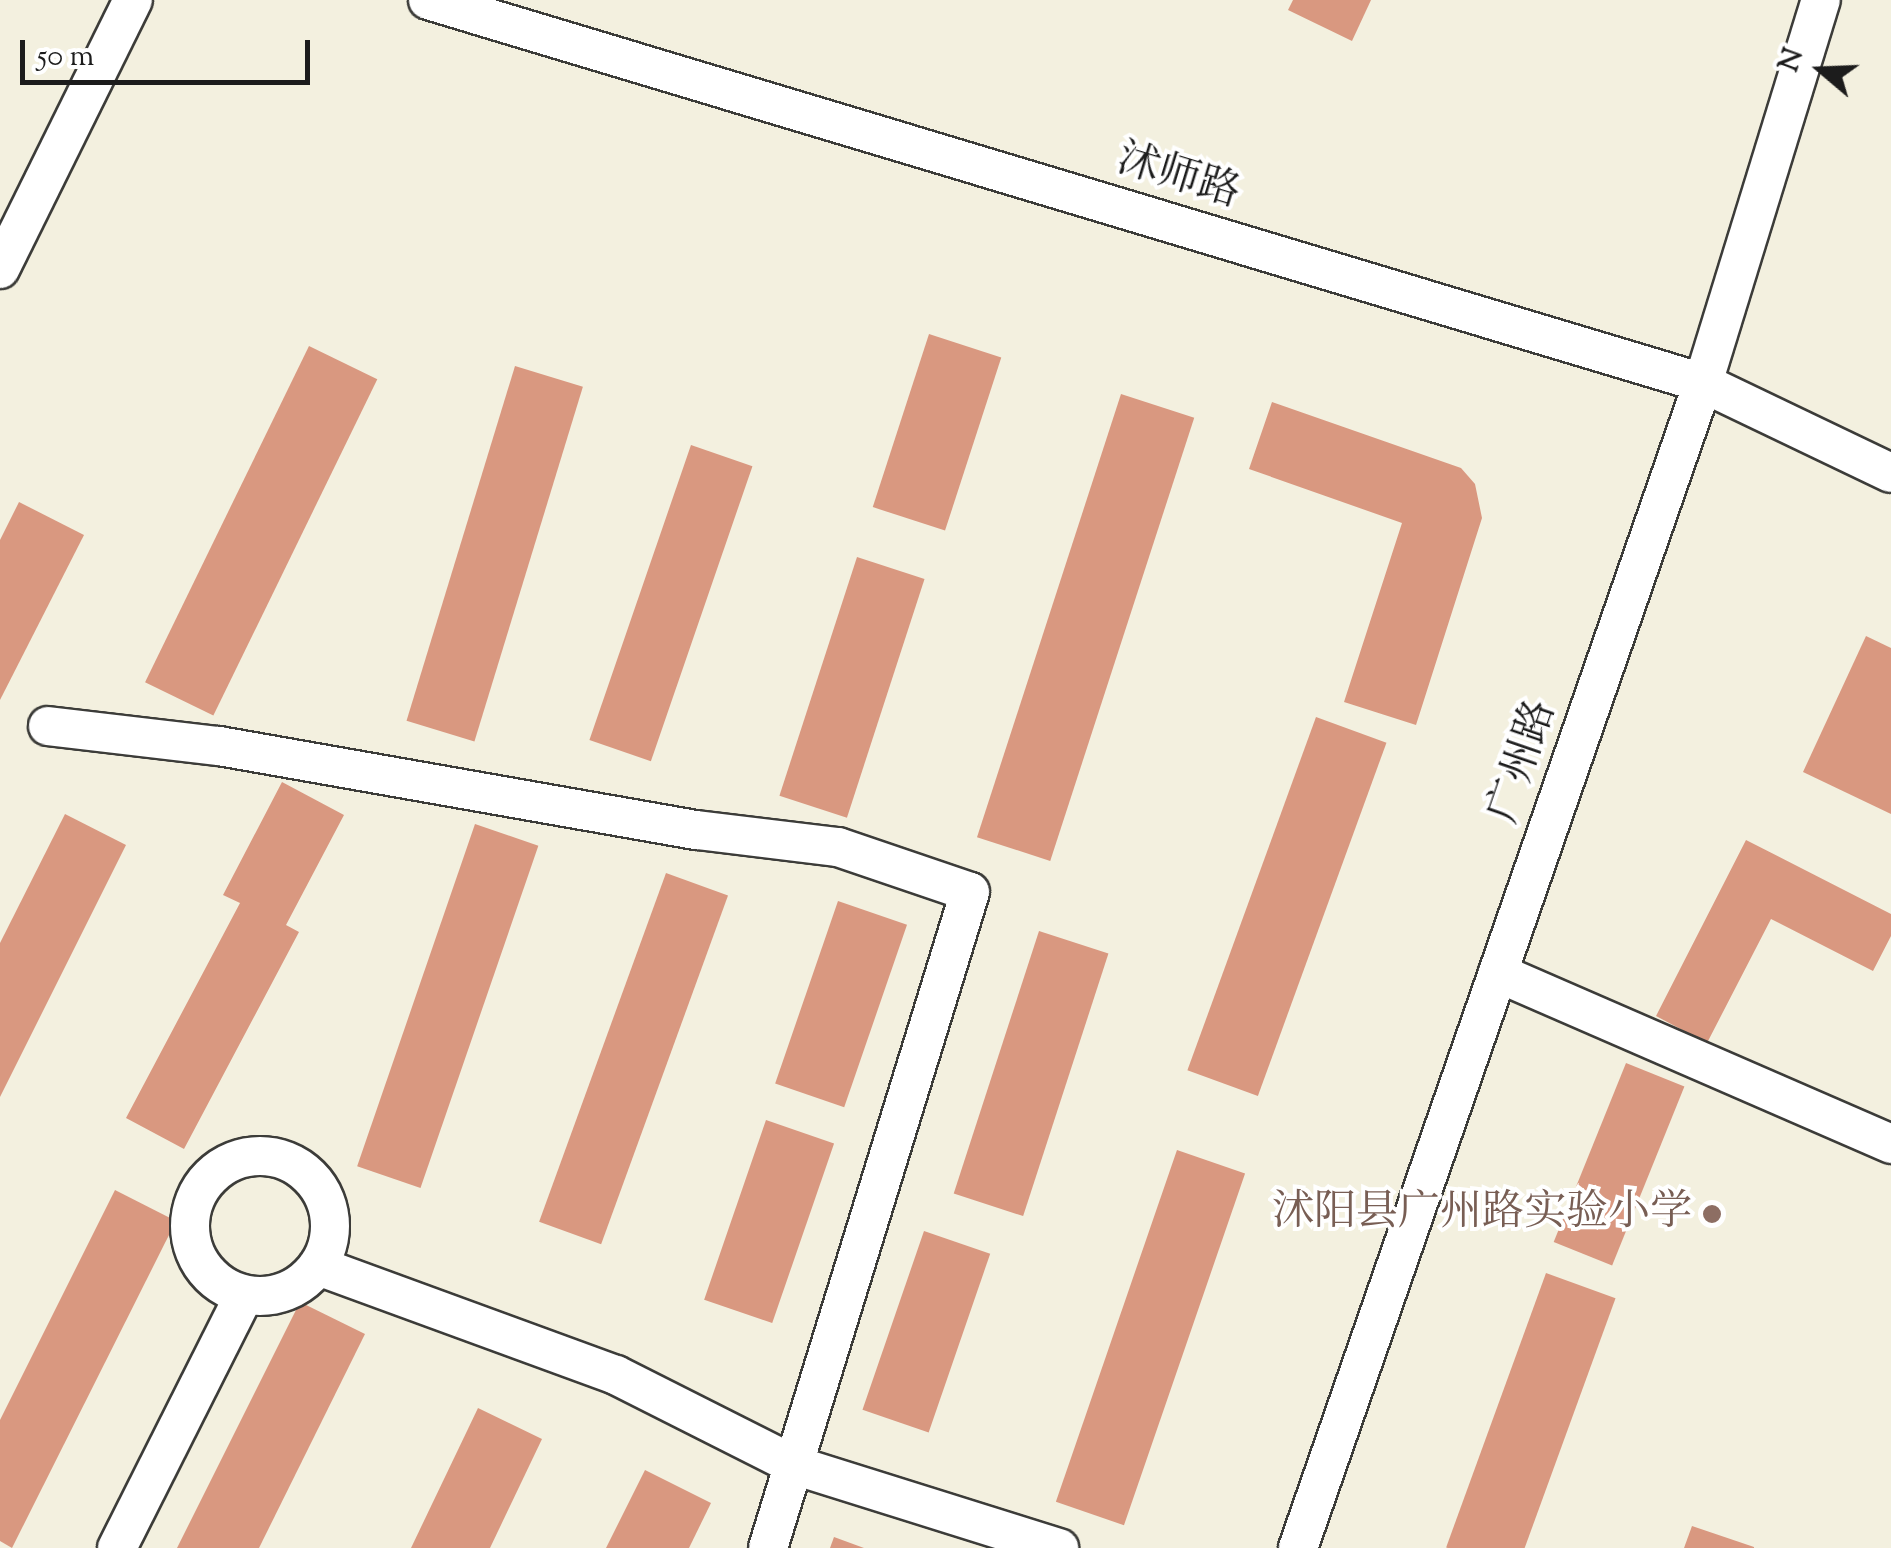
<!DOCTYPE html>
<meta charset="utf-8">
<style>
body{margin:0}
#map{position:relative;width:1891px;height:1548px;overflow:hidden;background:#f3f0df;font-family:"Sorts Mill Goudy","Noto Serif SC",serif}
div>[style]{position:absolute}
.building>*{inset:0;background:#d99880;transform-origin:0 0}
.roads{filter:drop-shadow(2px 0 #3c3c39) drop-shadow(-2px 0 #3c3c39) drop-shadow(0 2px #3c3c39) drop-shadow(0 -2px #3c3c39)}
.minor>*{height:38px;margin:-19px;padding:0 19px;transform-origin:19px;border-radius:19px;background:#fff}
.minor>.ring{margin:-19px;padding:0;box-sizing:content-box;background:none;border:38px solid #fff;border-radius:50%}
.dots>*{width:28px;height:28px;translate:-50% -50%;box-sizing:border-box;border:5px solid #fff;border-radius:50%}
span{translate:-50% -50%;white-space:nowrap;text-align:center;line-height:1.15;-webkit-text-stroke:8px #fff;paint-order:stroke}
.street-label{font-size:42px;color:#1c1c1c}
.education-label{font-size:42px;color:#785e54}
.right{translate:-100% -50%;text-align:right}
.north{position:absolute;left:1771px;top:20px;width:100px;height:100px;-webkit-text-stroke:8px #fff;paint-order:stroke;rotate:289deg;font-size:28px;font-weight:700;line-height:40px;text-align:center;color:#1c1c1c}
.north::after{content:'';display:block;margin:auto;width:35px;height:45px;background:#1c1c1c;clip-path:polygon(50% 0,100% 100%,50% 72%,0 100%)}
.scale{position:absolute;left:20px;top:40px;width:290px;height:45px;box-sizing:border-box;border:5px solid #1c1c1c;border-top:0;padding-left:12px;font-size:30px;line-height:35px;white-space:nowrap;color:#1c1c1c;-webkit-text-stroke:8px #fff;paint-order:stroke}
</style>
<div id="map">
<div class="building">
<i style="clip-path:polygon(1293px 0,1371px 0,1352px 41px,1288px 10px)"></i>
<i style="left:929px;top:334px;width:76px;height:182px;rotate:18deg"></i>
<i style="left:309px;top:346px;width:76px;height:374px;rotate:26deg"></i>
<i style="left:515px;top:366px;width:71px;height:371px;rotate:17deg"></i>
<i style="left:1121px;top:394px;width:77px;height:466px;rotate:18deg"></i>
<i style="clip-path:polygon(1272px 402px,1461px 468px,1475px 484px,1482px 518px,1416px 725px,1344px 702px,1402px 523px,1249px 469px)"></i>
<i style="left:691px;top:445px;width:65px;height:312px;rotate:19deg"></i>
<i style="clip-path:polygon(19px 502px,84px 535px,0 700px,0 540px)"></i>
<i style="left:857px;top:557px;width:71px;height:251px;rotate:18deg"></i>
<i style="clip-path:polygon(1866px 636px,1891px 648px,1891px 814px,1803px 772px)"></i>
<i style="left:1316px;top:717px;width:75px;height:376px;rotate:20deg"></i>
<i style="clip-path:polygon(282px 782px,344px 815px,286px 925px,299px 932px,184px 1149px,126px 1118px,240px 903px,223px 895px)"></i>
<i style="clip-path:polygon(65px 814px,126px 845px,0 1097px,0 943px)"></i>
<i style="left:475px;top:824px;width:67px;height:362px;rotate:19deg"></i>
<i style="clip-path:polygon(1746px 840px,1891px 914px,1891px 936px,1873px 971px,1771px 919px,1707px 1043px,1656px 1016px)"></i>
<i style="left:666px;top:873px;width:66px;height:371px;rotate:20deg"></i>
<i style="left:838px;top:901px;width:73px;height:193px;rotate:19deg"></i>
<i style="left:1039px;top:931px;width:73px;height:276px;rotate:18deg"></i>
<i style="left:1626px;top:1063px;width:63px;height:193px;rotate:22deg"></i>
<i style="left:766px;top:1120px;width:72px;height:190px;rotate:19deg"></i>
<i style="left:1177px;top:1150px;width:72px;height:372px;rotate:19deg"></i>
<i style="clip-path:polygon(115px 1190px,176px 1221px,12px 1548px,0 1541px,0 1420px)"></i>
<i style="left:924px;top:1231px;width:70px;height:189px;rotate:19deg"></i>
<i style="left:1546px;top:1273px;width:74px;height:292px;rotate:20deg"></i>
<i style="clip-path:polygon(300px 1302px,365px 1334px,259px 1548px,177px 1548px)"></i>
<i style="clip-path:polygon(478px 1408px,542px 1439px,490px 1548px,411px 1548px)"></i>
<i style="clip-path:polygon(645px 1470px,711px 1503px,689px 1548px,606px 1548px)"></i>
<i style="clip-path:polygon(1692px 1526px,1754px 1547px,1754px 1548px,1684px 1548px)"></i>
<i style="clip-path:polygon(834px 1537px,864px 1548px,830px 1548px)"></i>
</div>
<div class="roads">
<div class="minor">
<i style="left:428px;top:0;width:1331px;rotate:16.72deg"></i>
<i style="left:1703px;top:383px;width:208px;rotate:25.6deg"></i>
<i style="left:0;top:269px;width:300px;rotate:-63.7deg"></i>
<i style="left:48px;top:726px;width:172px;rotate:6.7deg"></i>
<i style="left:219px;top:746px;width:485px;rotate:10deg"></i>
<i style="left:697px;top:830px;width:142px;rotate:6.9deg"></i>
<i style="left:838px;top:847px;width:139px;rotate:18.8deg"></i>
<i style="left:970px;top:892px;width:686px;rotate:107.12deg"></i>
<i style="left:1498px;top:973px;width:429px;rotate:23.5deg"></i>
<i class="ring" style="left:190px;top:1156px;width:102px;height:102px"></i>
<i style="left:318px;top:1266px;width:317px;rotate:20.1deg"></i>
<i style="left:616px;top:1375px;width:199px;rotate:26.8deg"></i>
<i style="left:794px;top:1465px;width:278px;rotate:17.4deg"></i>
<i style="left:117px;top:1548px;width:283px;rotate:-63.3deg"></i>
<i style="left:1298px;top:1548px;width:1233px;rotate:-70.83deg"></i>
<i style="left:1703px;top:383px;width:401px;rotate:-72.9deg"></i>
</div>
</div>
<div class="dots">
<i style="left:1712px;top:1214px;background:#8d6e63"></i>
</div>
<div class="street-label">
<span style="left:1178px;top:178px;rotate:17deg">沭师路</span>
<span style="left:1524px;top:762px;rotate:-71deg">广州路</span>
</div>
<div class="education-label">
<span class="right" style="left:1692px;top:1214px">沭阳县广州路实验小学</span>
</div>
<div class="north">N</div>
<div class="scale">50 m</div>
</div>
